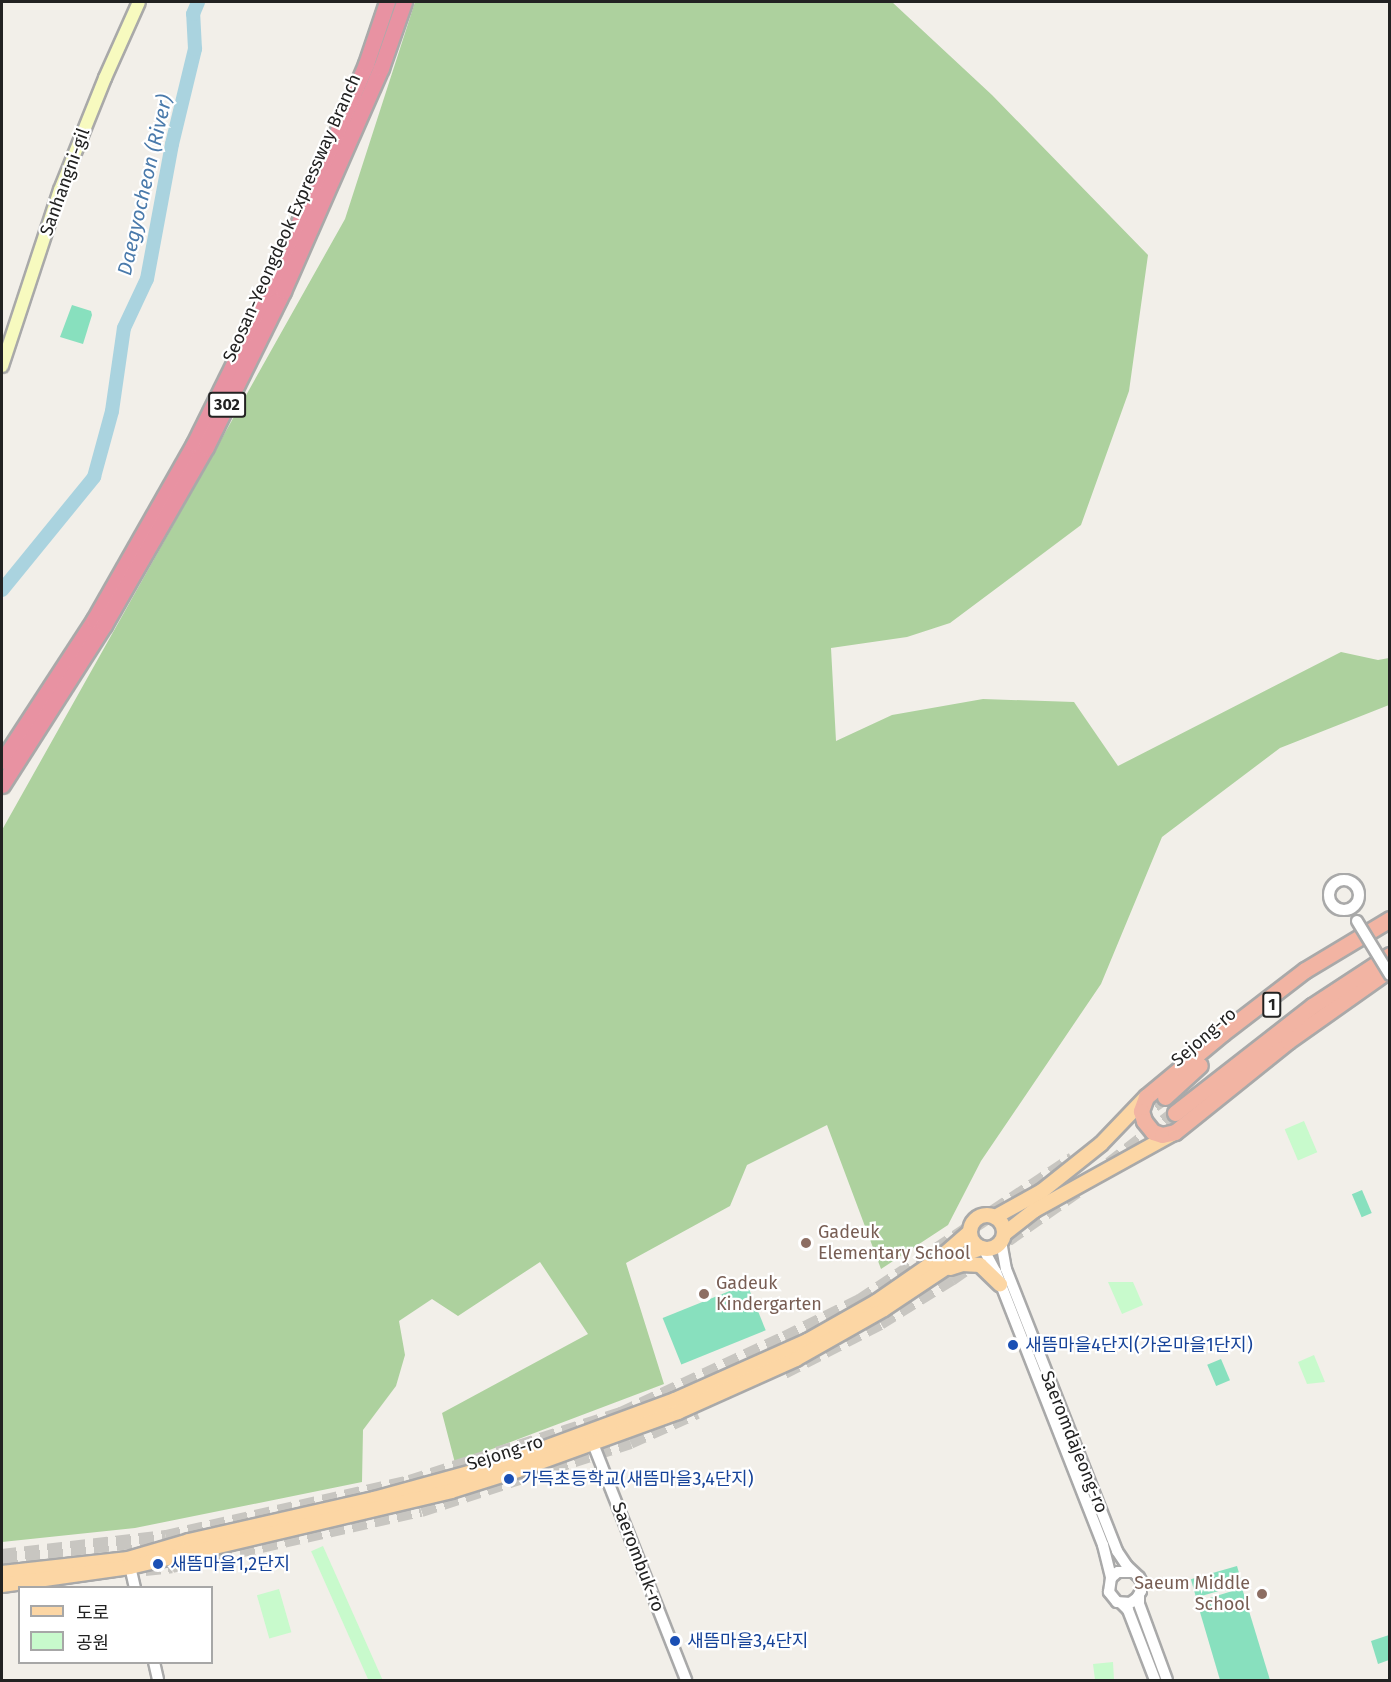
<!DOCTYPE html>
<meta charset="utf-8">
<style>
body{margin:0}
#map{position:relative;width:1391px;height:1682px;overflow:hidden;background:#f2efe9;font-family:"Fira Sans","Noto Sans KR",sans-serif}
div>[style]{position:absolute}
.forest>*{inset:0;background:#add19e}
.park>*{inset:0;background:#c8facc;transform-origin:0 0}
.pitch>*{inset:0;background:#88e0be;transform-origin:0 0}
.river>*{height:14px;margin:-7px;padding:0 7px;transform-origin:7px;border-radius:7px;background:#aad3df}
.trunk-tunnel>*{height:15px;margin-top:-7.5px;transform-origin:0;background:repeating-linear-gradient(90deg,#c8c6c1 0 15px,transparent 0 23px)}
.roads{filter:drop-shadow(2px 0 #a9a9a9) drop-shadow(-2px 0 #a9a9a9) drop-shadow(0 2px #a9a9a9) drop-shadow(0 -2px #a9a9a9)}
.tertiary>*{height:10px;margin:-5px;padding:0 5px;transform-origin:5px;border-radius:5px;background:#fff}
.tertiary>.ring{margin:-5px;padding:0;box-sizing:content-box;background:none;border:10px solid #fff;border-radius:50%}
.secondary>*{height:12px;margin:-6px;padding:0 6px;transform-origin:6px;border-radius:6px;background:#f7fabf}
.primary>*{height:14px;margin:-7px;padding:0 7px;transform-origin:7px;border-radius:7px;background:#fcd6a4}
.primary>.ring{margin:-7px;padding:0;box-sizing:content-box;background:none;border:14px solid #fcd6a4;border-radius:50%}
.trunk>*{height:15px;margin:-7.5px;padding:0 7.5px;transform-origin:7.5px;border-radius:7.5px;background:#f2b4a3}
.motorway>*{height:15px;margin:-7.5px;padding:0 7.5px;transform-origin:7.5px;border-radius:7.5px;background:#e892a2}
.bridges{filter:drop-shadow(2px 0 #a9a9a9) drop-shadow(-2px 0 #a9a9a9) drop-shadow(0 2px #a9a9a9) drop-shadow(0 -2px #a9a9a9)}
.tertiary-bridge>*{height:10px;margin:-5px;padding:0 5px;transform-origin:5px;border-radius:5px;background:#fff}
.dots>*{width:16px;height:16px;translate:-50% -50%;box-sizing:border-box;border:3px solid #fff;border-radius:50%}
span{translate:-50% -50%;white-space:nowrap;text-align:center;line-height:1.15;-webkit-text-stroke:4.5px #fff;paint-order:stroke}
.shield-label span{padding:2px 4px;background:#fff;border:2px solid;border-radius:4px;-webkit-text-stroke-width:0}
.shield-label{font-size:16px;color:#222;font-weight:700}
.street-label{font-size:18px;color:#222}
.education-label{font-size:18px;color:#785e54}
.left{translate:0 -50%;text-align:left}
.right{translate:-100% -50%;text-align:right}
.transit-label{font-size:18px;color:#164399}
.water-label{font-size:20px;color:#4a7aab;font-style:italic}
.frame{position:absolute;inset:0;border:3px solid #222;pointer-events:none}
.legend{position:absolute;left:18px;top:1586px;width:195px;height:78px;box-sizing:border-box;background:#fff;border:2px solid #a7a7a7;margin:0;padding:8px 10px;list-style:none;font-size:18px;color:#222}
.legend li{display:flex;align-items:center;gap:12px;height:30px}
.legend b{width:30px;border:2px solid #a7a7a7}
</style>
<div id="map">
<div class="forest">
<i style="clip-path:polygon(415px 2px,892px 2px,992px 95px,1148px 255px,1129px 391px,1081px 525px,950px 623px,907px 637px,831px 648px,836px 741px,892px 715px,983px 699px,1074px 702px,1118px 766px,1341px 652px,1378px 660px,1389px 658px,1389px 705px,1280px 748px,1162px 837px,1101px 984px,981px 1161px,948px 1225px,881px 1269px,827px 1125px,747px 1165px,730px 1206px,626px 1263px,664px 1384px,455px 1463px,442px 1413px,588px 1334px,540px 1262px,458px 1316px,432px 1299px,399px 1321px,405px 1355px,396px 1386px,363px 1430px,362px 1482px,135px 1528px,2px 1542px,2px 830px,345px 219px)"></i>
</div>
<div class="park">
<i style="left:1304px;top:1121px;width:34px;height:21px;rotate:67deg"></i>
<i style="clip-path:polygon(1108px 1282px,1133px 1282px,1143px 1305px,1122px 1314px)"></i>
<i style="clip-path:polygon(1314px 1355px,1325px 1382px,1307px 1384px,1298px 1362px)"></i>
<i style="left:323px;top:1546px;width:147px;height:13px;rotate:66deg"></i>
<i style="left:279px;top:1589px;width:45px;height:23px;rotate:74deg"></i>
<i style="clip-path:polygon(1113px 1662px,1114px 1680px,1095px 1680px,1093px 1664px)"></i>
</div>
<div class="pitch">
<i style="clip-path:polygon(72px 305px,91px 311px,92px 315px,83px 344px,60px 337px)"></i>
<i style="left:1362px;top:1190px;width:25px;height:11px;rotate:67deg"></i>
<i style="left:747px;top:1284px;width:50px;height:91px;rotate:68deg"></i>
<i style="left:1221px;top:1359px;width:23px;height:15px;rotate:67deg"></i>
<i style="left:1237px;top:1566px;width:19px;height:48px;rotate:74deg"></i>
<i style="clip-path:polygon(1242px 1588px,1270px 1680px,1220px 1680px,1197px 1602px)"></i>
<i style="clip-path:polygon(1389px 1635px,1389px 1660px,1378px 1664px,1371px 1641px)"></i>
</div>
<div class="river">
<i style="left:2px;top:590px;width:146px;rotate:-50.8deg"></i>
<i style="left:94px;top:477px;width:68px;rotate:-74.7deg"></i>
<i style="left:112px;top:411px;width:84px;rotate:-81.8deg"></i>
<i style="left:124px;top:328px;width:54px;rotate:-64.9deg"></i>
<i style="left:147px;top:279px;width:137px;rotate:-79.5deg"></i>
<i style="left:172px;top:144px;width:98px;rotate:-76.4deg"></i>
<i style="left:195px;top:49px;width:35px;rotate:-93deg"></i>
<i style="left:193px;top:14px;width:13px;rotate:-67deg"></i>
</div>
<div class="trunk-tunnel">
<i style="left:1135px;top:1117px;width:36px;rotate:-34deg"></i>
<i style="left:1110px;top:1164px;width:83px;rotate:-38.1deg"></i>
<i style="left:784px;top:1371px;width:108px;rotate:-27deg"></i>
<i style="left:880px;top:1322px;width:84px;rotate:-31.8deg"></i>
<i style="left:951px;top:1278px;width:154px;rotate:-34.9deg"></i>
<i style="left:2px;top:1556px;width:165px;rotate:-6.6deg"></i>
<i style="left:166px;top:1537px;width:250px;rotate:-12.7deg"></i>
<i style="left:410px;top:1482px;width:222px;rotate:-17.9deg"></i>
<i style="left:621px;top:1414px;width:181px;rotate:-24.9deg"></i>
<i style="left:785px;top:1338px;width:84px;rotate:-26.3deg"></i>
<i style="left:860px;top:1301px;width:256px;rotate:-33.7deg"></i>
<i style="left:145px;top:1568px;width:27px;rotate:-6deg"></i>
<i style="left:172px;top:1565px;width:255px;rotate:-12.7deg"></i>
<i style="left:421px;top:1509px;width:220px;rotate:-18deg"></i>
<i style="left:630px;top:1441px;width:73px;rotate:-24.1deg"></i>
</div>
<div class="roads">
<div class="tertiary">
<i class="ring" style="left:1329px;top:880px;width:20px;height:20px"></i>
<i style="left:1001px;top:1241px;width:28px;rotate:80deg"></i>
<i style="left:1006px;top:1269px;width:303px;rotate:68.5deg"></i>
<i style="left:1117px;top:1551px;width:18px;rotate:56deg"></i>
<i style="left:1127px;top:1566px;width:16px;rotate:43deg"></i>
<i style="left:1139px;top:1577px;width:4px;rotate:63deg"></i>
<i style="left:1141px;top:1581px;width:10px;rotate:90deg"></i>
<i style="left:1141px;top:1591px;width:8px;rotate:120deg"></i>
<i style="left:1137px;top:1598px;width:9px;rotate:144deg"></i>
<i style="left:1130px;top:1603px;width:13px;rotate:-176deg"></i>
<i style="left:1117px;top:1602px;width:13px;rotate:-129deg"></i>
<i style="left:1109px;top:1592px;width:14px;rotate:-82deg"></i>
<i style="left:1111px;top:1578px;width:9px;rotate:-41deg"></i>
<i style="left:1118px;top:1572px;width:14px"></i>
<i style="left:983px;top:1248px;width:27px;rotate:62deg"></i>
<i style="left:996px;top:1272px;width:293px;rotate:68.6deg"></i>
<i style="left:1103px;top:1545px;width:34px;rotate:76deg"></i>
<i style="left:590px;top:1436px;width:262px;rotate:68.5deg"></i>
<i style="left:129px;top:1562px;width:27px;rotate:77deg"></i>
<i style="left:1139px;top:1596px;width:8px;rotate:90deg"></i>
<i style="left:1139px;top:1604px;width:81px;rotate:69.8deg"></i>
<i style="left:1121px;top:1603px;width:10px;rotate:45deg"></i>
<i style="left:1128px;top:1610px;width:75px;rotate:68.9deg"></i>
<i style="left:154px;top:1662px;width:18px;rotate:77deg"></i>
</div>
<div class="secondary">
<i style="left:2px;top:366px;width:185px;rotate:-71.8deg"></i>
<i style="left:60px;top:190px;width:121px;rotate:-68.1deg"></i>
<i style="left:105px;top:78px;width:83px;rotate:-65.9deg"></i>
</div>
<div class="primary">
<i class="ring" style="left:970px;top:1215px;width:20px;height:20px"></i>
<i style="left:995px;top:1217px;width:54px;rotate:-29deg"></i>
<i style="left:1042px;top:1191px;width:75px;rotate:-38.5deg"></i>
<i style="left:1101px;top:1144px;width:65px;rotate:-46.2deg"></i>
<i style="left:1004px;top:1234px;width:39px;rotate:-38deg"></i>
<i style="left:1035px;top:1210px;width:159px;rotate:-29deg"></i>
<i style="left:950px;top:1268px;width:13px;rotate:-18deg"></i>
<i style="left:962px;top:1264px;width:18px;rotate:3deg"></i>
<i style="left:980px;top:1265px;width:28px;rotate:44deg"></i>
<i style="left:2px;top:1573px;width:127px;rotate:-6.3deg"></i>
<i style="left:128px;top:1559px;width:64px;rotate:-16.4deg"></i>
<i style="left:189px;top:1541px;width:190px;rotate:-12.8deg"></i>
<i style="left:374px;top:1499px;width:132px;rotate:-15.4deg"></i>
<i style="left:501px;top:1464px;width:185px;rotate:-20.2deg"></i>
<i style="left:675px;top:1400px;width:145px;rotate:-24.1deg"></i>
<i style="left:807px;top:1341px;width:79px;rotate:-29.5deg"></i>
<i style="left:876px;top:1302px;width:79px;rotate:-34.7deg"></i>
<i style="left:941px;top:1257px;width:38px;rotate:-41deg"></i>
<i style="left:2px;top:1585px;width:129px;rotate:-8deg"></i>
<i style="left:130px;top:1567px;width:330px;rotate:-13.3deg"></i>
<i style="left:451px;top:1491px;width:70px;rotate:-17.4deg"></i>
<i style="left:518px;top:1470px;width:170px;rotate:-19.9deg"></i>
<i style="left:678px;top:1412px;width:129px;rotate:-24.2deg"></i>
<i style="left:796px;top:1359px;width:101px;rotate:-29.6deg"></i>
<i style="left:884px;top:1309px;width:101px;rotate:-33.7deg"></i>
<i style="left:968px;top:1253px;width:14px;rotate:-21deg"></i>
</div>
<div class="trunk">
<i style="left:1390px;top:919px;width:99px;rotate:149deg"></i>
<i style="left:1305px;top:970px;width:103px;rotate:142.5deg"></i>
<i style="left:1223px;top:1033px;width:100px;rotate:140.3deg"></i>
<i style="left:1146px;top:1097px;width:15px;rotate:110deg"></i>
<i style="left:1141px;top:1111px;width:10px;rotate:73deg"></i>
<i style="left:1144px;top:1121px;width:14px;rotate:51deg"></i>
<i style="left:1153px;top:1132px;width:9px;rotate:18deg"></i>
<i style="left:1162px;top:1135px;width:13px;rotate:-13deg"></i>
<i style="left:1175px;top:1132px;width:145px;rotate:-38.8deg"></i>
<i style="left:1288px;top:1041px;width:125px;rotate:-35.2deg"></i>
<i style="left:1165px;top:1097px;width:47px;rotate:-42.4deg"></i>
<i style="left:1175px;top:1113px;width:174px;rotate:-38deg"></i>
<i style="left:1312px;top:1006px;width:93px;rotate:-33.2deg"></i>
</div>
<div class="motorway">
<i style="left:2px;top:761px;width:168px;rotate:-56.9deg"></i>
<i style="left:94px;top:620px;width:202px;rotate:-60.4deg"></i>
<i style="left:194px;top:444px;width:174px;rotate:-63.7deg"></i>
<i style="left:271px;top:288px;width:243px;rotate:-67deg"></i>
<i style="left:366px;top:64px;width:65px;rotate:-71.3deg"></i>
<i style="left:2px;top:785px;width:190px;rotate:-57.5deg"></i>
<i style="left:104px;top:625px;width:205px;rotate:-60.2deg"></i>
<i style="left:206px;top:447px;width:174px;rotate:-63.7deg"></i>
<i style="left:283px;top:291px;width:244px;rotate:-66.3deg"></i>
<i style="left:381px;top:68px;width:70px;rotate:-70.8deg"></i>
</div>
</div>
<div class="bridges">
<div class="tertiary-bridge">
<i style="left:1357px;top:921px;width:63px;rotate:58.6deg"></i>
</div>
</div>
<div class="dots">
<i style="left:806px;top:1243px;background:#8d6e63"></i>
<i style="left:704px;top:1294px;background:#8d6e63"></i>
<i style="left:1013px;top:1345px;background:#1a4fb4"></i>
<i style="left:509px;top:1479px;background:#1a4fb4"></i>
<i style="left:158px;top:1564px;background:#1a4fb4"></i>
<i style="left:1262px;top:1594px;background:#8d6e63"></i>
<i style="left:675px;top:1641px;background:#1a4fb4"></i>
</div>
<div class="shield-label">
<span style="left:227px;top:405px">302</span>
<span style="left:1272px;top:1005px">1</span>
</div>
<div class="street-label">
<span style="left:65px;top:182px;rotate:-70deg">Sanhangni-gil</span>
<span style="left:292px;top:218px;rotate:-66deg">Seosan-Yeongdeok Expressway Branch</span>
<span style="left:1204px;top:1037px;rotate:-41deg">Sejong-ro</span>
<span style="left:1074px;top:1442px;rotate:68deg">Saeromdajeong-ro</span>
<span style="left:505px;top:1453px;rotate:-18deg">Sejong-ro</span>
<span style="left:638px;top:1557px;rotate:69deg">Saerombuk-ro</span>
</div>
<div class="education-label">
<span class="left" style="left:818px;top:1243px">Gadeuk<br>Elementary School</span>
<span class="left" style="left:716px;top:1294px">Gadeuk<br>Kindergarten</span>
<span class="right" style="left:1250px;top:1594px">Saeum Middle<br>School</span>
</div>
<div class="transit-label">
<span class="left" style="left:1025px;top:1345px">새뜸마을4단지(가온마을1단지)</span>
<span class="left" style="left:521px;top:1479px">가득초등학교(새뜸마을3,4단지)</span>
<span class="left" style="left:170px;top:1564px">새뜸마을1,2단지</span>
<span class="left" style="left:687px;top:1641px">새뜸마을3,4단지</span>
</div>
<div class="water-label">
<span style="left:145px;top:185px;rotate:-77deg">Daegyocheon (River)</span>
</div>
<div class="frame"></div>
<ul class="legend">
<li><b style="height:8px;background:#fcd6a4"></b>도로</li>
<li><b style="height:16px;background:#c8facc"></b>공원</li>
</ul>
</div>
